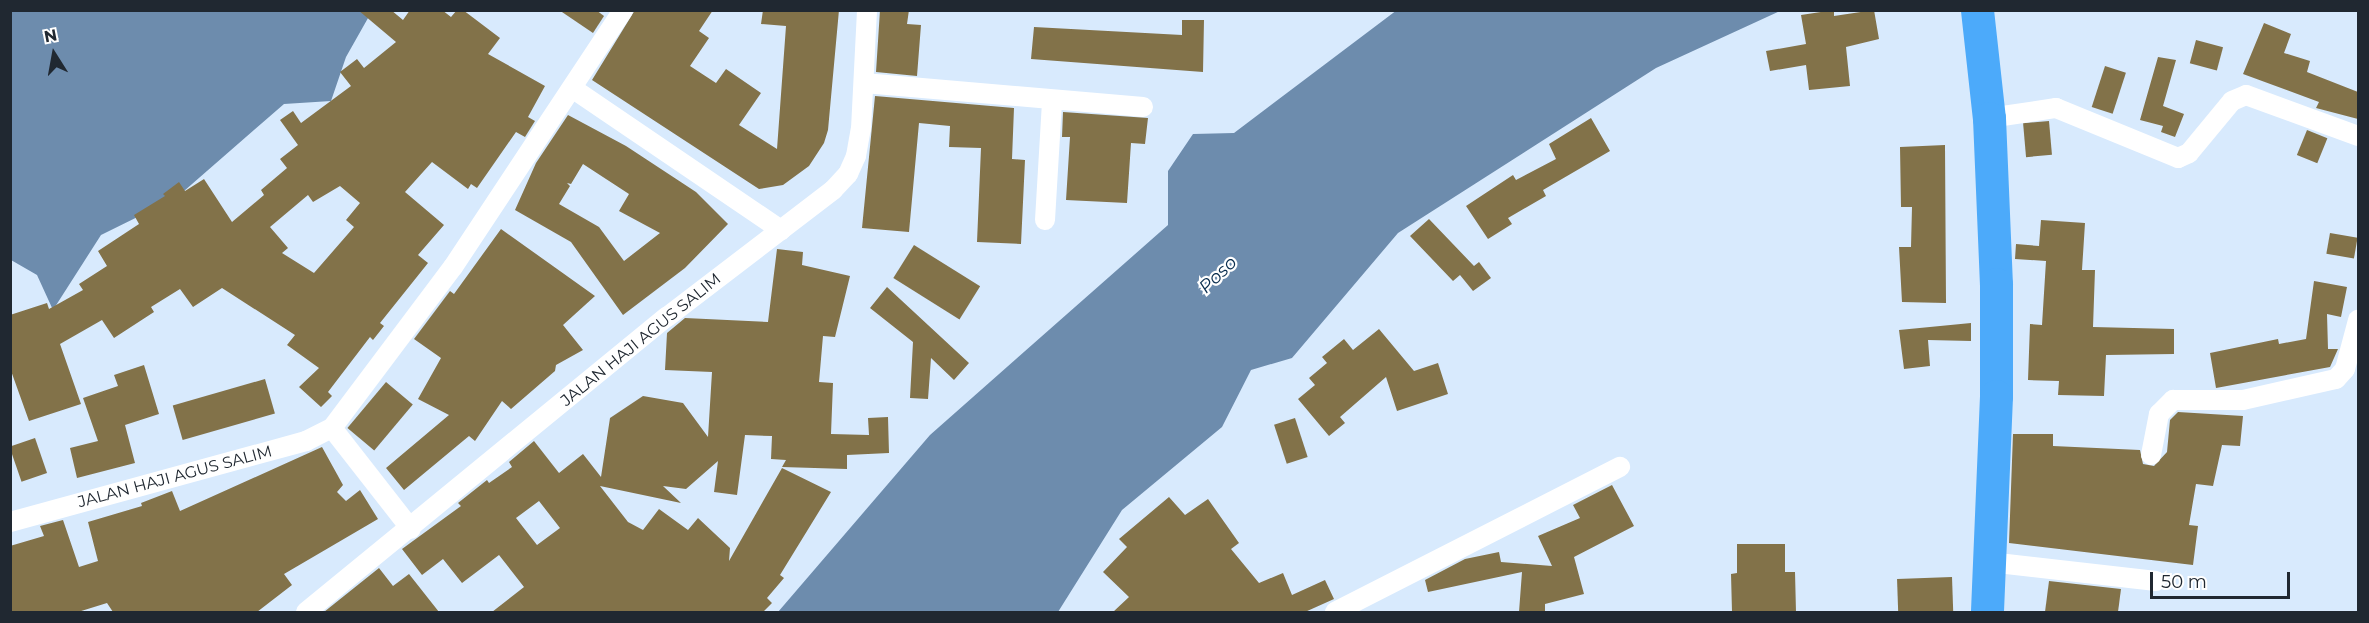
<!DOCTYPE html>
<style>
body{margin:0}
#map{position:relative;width:2369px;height:623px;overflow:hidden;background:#d8eafd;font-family:Montserrat,sans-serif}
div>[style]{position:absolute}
.water>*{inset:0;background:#6d8cad}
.building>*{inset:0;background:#827249;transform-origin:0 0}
.minor>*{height:20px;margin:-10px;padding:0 10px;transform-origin:10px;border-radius:10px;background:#fff}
.trunk>*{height:33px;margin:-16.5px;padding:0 16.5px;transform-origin:16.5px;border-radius:16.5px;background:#4caafa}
span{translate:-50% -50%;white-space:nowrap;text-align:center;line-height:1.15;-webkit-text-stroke:4.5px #fff;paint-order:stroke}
.street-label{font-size:16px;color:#202831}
.water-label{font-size:18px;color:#082c4d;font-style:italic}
.frame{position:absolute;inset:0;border:12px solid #202831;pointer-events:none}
.north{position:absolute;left:24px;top:24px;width:60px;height:60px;-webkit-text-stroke:4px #fff;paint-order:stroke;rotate:349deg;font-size:16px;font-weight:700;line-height:24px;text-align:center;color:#202831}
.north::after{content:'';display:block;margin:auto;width:21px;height:27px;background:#202831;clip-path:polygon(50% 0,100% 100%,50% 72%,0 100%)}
.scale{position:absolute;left:2150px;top:572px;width:140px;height:27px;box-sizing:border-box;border:3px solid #202831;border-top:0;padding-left:8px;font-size:18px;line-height:21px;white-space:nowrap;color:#202831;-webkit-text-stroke:4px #fff;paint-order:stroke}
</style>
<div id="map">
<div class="water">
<i style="clip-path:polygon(1397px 10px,1780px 11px,1656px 68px,1398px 233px,1292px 358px,1251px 370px,1222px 427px,1122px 510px,1058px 612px,778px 612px,930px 435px,1168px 225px,1168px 171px,1193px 134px,1234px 133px)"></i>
<i style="clip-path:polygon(10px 11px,372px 11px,346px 57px,331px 101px,284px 104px,176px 198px,101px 235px,53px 310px,37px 275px,11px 260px)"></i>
</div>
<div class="building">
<i style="clip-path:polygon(evenodd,358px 10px,391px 10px,403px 20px,410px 10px,442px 10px,451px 17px,457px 10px,463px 10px,500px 38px,488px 54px,545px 86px,528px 117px,535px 121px,525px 137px,516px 132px,477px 188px,471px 184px,468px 189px,432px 162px,405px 192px,444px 225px,418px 255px,428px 263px,380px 323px,384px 326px,373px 340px,370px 337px,328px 392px,332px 396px,321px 407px,299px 387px,319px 368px,287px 345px,295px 335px,222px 288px,193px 307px,180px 289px,151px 307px,154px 312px,114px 338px,102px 320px,60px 344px,81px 404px,29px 421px,10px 368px,10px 315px,47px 303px,49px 309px,83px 290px,79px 284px,107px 266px,98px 251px,139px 224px,134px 215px,165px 196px,163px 194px,179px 182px,185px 191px,204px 179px,232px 222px,264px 195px,261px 190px,287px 168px,280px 159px,298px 145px,280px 120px,293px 111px,301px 123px,351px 86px,340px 72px,357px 59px,364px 68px,396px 42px,358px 10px,340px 186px,360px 203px,346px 220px,354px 227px,314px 273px,282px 253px,288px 248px,270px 227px,308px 195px,313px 202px,340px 186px)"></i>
<i style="clip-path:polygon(559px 10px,596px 10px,604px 16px,593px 33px)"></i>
<i style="clip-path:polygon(635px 10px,713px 10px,699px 31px,709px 38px,690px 66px,716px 83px,726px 69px,761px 93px,739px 125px,777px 149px,786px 26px,761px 24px,763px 10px,839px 10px,828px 130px,824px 143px,809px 166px,783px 185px,759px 189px,592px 80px)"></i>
<i style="clip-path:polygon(880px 10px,909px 10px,907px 24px,921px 25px,917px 76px,876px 72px)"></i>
<i style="clip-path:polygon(1834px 10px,1834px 16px,1874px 10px,1879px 39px,1846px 47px,1850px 86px,1809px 90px,1806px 65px,1770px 71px,1766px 51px,1806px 44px,1801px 15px)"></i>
<i style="clip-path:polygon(1182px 20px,1204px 20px,1203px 72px,1031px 59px,1034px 27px,1182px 35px)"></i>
<i style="clip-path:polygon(2264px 23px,2291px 34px,2284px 53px,2310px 61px,2307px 72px,2358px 92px,2358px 119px,2316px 108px,2319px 102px,2243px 74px)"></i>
<i style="left:2196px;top:40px;width:28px;height:24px;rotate:15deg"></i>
<i style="clip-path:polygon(2158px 57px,2176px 60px,2163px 106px,2184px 114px,2175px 137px,2161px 132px,2163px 126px,2140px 120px)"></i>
<i style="left:2105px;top:66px;width:22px;height:43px;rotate:18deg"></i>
<i style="clip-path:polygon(875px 96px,1014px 108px,1012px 159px,1025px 160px,1021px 244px,977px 242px,981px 148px,949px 147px,950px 126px,919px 123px,909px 232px,862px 228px)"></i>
<i style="clip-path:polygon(1063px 112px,1148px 118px,1145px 144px,1131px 143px,1127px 203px,1066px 200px,1070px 137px,1062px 137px)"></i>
<i style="clip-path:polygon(evenodd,568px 115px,626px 146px,696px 192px,728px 224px,685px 268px,623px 315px,571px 242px,515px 210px,536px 163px,568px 115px,583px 164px,629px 194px,619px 211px,660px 233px,624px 261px,599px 227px,559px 204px,570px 186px,567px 183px,571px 184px,583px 164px)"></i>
<i style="clip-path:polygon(1591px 118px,1610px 151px,1543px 190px,1546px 196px,1508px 218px,1512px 224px,1488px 239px,1466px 206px,1513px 175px,1516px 180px,1556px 159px,1549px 144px)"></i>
<i style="left:2049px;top:121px;width:34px;height:26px;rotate:85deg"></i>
<i style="left:2307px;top:130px;width:22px;height:27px;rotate:22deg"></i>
<i style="clip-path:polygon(1945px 145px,1946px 303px,1902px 302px,1899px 247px,1911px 247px,1912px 207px,1901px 207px,1900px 147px)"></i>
<i style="clip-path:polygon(1429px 219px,1474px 266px,1479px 262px,1491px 278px,1473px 291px,1460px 275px,1453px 281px,1410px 236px)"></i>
<i style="clip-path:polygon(2041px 220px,2085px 223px,2082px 270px,2095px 270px,2093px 327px,2174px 329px,2174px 354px,2106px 355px,2104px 396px,2058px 395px,2059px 381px,2028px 380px,2030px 324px,2042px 325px,2046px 261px,2015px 259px,2016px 244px,2039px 246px)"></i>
<i style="clip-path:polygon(501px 229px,595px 296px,563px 325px,583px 350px,556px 365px,555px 371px,511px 409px,502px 401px,475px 441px,469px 436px,404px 490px,386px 468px,449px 415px,418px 399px,441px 358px,414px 339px,450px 291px,454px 294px)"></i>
<i style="left:2330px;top:233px;width:28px;height:21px;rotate:10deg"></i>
<i style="left:914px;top:245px;width:78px;height:39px;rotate:32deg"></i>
<i style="clip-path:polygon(evenodd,777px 249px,803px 252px,802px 265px,850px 276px,835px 337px,823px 336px,819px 382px,833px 383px,831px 434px,869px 435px,868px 418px,888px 417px,889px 453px,847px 455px,847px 469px,782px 467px,786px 460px,771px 459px,772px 436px,745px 435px,737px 495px,714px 492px,718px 461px,686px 489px,663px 486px,681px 503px,600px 486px,628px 522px,643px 530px,659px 509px,688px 530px,698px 518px,730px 548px,729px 561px,782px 468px,831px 492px,780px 575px,784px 578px,767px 598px,772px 603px,763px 612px,492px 612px,524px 587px,499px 555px,462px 583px,443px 559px,422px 575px,402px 549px,461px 506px,458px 503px,487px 480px,489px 483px,512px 467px,509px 462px,534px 441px,559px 473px,583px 454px,601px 477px,610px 418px,643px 396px,683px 403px,708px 437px,712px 372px,665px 370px,667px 333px,685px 318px,768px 322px,777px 249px,539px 501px,560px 528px,537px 545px,516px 518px,539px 501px)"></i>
<i style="clip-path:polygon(2314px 281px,2347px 287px,2341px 317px,2327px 314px,2328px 349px,2338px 349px,2330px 367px,2216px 388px,2210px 353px,2278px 339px,2279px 344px,2306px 339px)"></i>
<i style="clip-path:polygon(887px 287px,969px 363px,954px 380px,931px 358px,928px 399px,910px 398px,913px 342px,870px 308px)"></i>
<i style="clip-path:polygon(1971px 323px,1971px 341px,1928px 340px,1930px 366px,1904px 369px,1899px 330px)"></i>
<i style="clip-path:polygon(1379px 329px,1414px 371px,1438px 363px,1448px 394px,1397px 411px,1386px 377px,1340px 417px,1345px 423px,1329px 436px,1298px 399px,1315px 385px,1309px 378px,1327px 363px,1322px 357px,1344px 339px,1353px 350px)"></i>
<i style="clip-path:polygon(144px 365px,159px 414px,125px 425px,135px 463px,77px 478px,70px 448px,98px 441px,83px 398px,118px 386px,114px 375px)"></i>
<i style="left:265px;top:379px;width:36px;height:96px;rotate:74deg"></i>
<i style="left:386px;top:382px;width:35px;height:60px;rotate:40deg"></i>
<i style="clip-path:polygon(2178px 412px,2243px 416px,2240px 446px,2222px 445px,2213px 486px,2196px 484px,2189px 525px,2198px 526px,2193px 565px,2009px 543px,2013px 434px,2053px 434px,2053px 446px,2140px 450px,2143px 464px,2154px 466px,2167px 452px,2170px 420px)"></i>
<i style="left:1295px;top:418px;width:41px;height:22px;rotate:72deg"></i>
<i style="left:35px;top:438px;width:37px;height:27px;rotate:71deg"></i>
<i style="clip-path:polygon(322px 447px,343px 485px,337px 492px,346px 501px,360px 490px,378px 519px,284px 574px,292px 585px,257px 612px,113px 612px,107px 603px,78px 612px,10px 612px,10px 546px,44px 536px,40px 526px,63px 520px,79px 567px,98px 561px,88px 522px,142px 506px,141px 503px,172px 491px,180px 511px)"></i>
<i style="clip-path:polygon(1612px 485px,1634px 526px,1574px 557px,1584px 594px,1545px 604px,1545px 612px,1519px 612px,1522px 572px,1428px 592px,1425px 580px,1465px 559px,1499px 552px,1501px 562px,1552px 566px,1538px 536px,1580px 518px,1573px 505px)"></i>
<i style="clip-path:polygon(1169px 497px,1185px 515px,1208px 499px,1239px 543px,1231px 549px,1259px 583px,1283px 573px,1292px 595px,1325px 580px,1334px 599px,1305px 612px,1113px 612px,1129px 597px,1103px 572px,1127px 547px,1119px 539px)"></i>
<i style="clip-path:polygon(1737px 544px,1785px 544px,1785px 572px,1795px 572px,1796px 612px,1732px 612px,1731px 574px,1737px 573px)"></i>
<i style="clip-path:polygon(379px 568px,393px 586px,409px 574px,439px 612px,324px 612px)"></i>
<i style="left:1952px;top:577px;width:35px;height:55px;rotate:88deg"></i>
<i style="clip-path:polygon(2049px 581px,2121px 589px,2118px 612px,2045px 612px)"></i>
</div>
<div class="minor">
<i style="left:864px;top:83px;width:280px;rotate:4.9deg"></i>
<i style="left:572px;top:88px;width:253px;rotate:34.2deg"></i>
<i style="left:1989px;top:118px;width:68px;rotate:-8.5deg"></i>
<i style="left:2056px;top:108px;width:132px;rotate:22.3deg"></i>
<i style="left:2178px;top:158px;width:12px;rotate:-24deg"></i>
<i style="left:2189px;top:153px;width:67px;rotate:-50.4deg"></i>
<i style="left:2232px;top:101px;width:15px;rotate:-23deg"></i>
<i style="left:2246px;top:95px;width:119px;rotate:20.1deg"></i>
<i style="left:1045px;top:220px;width:119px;rotate:-86.6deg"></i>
<i style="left:332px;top:428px;width:128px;rotate:52deg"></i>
<i style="left:2151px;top:455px;width:42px;rotate:-79deg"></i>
<i style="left:2159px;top:414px;width:20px;rotate:-45deg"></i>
<i style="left:2173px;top:400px;width:70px"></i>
<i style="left:2243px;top:400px;width:95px;rotate:-12.7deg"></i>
<i style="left:2336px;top:379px;width:13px;rotate:-48deg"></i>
<i style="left:2345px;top:369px;width:51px;rotate:-75.1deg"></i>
<i style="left:10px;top:522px;width:307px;rotate:-15.3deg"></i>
<i style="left:306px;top:441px;width:29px;rotate:-27deg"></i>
<i style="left:332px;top:428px;width:201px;rotate:-53.1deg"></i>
<i style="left:453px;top:267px;width:308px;rotate:-56.5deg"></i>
<i style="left:1989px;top:562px;width:168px;rotate:6.5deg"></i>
<i style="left:306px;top:612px;width:466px;rotate:-39.3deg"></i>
<i style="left:667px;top:317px;width:209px;rotate:-37.4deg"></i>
<i style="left:833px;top:190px;width:22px;rotate:-47deg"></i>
<i style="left:848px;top:174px;width:20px;rotate:-66deg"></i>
<i style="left:856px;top:156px;width:27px;rotate:-80deg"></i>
<i style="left:861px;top:129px;width:119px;rotate:-87.1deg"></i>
<i style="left:1335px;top:612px;width:320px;rotate:-27deg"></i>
</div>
<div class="trunk">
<i style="left:1977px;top:10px;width:109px;rotate:83.7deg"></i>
<i style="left:1989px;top:118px;width:166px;rotate:87.6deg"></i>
<i style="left:1996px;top:284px;width:112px;rotate:90deg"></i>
<i style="left:1996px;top:396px;width:216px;rotate:92.4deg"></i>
</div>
<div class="street-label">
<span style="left:641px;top:340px;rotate:-39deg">JALAN HAJI AGUS SALIM</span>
<span style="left:175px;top:477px;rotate:-15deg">JALAN HAJI AGUS SALIM</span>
</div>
<div class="water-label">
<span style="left:1218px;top:275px;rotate:-44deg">Poso</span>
</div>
<div class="frame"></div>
<div class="north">N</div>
<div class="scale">50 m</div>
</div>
